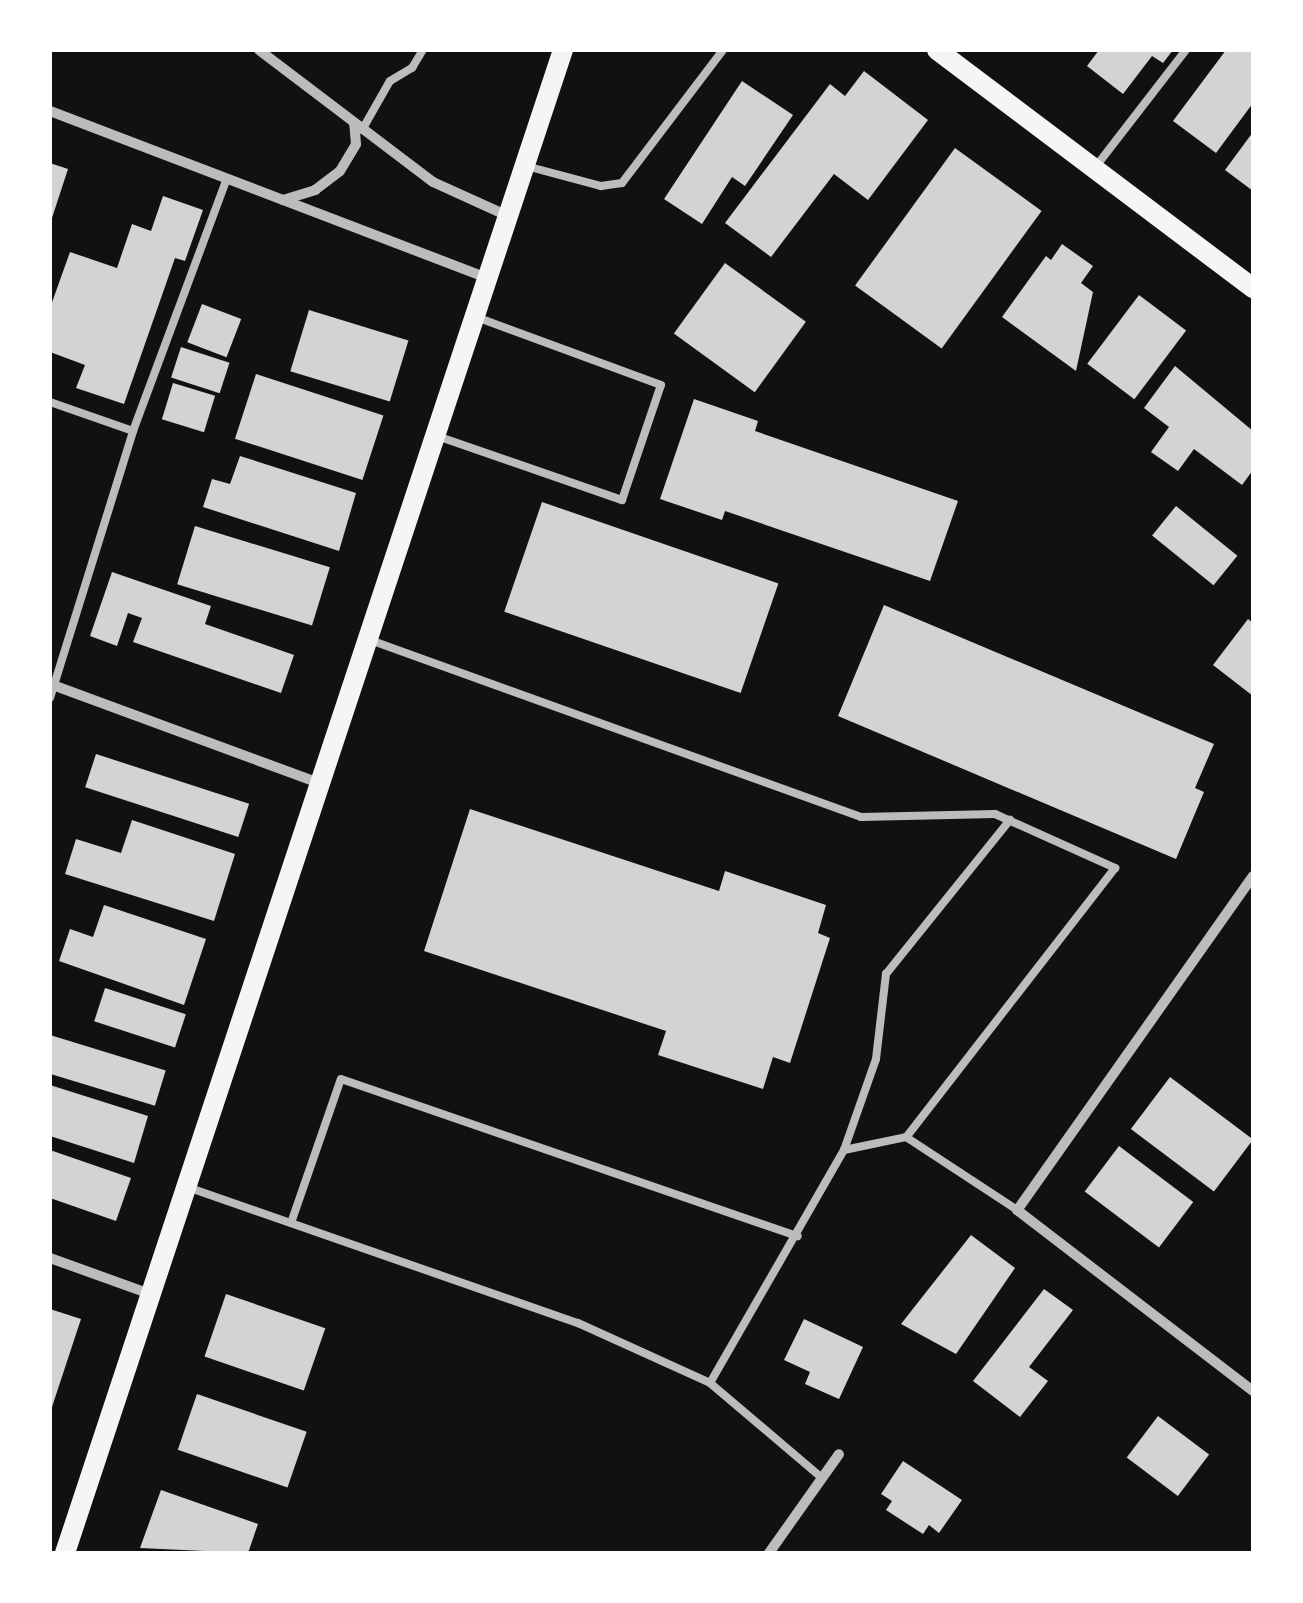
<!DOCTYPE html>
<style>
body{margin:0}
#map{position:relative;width:1303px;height:1603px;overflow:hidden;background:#111;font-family:"Alegreya Sans",sans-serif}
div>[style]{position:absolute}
.building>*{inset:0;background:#d3d3d3;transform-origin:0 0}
.service>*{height:8px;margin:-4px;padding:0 4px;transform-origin:4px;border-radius:4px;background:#bcbcbc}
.minor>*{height:10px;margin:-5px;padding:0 5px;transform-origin:5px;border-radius:5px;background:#bcbcbc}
.secondary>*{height:20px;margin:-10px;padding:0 10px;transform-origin:10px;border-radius:10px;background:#f5f5f5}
span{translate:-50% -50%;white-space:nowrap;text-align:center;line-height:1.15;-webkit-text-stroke:8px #fff;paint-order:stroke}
.frame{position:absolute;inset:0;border:52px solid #fff;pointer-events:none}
</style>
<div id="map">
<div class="building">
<i style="clip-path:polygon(1099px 50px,1173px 50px,1163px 63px,1152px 56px,1123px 94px,1087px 66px)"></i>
<i style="clip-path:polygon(1226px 50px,1253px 50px,1253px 103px,1216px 153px,1173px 121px)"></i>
<i style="clip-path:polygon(864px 71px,928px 120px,868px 200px,834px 174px,771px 257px,725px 223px,830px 84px,845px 96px)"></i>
<i style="clip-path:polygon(742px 81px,793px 115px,745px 186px,732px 177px,702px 224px,664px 199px)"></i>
<i style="clip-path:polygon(1253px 132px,1253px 191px,1225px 170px)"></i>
<i style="left:955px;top:148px;width:107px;height:170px;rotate:36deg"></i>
<i style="clip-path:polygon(50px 163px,68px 169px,51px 221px,50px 220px)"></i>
<i style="clip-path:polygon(163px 196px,203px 210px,185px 261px,175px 258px,124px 404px,76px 388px,85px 365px,50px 352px,50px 308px,70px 252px,117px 268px,132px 224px,151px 231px)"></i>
<i style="clip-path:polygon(1062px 244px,1093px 266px,1081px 283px,1093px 292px,1076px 371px,1002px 317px,1046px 256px,1051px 260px)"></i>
<i style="left:725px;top:263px;width:100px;height:87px;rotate:36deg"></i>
<i style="left:1139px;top:295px;width:59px;height:86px;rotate:37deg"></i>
<i style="left:202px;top:304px;width:42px;height:41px;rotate:21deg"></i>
<i style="left:309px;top:310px;width:104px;height:64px;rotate:17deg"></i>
<i style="left:181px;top:347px;width:51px;height:32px;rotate:18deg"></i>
<i style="clip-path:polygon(1175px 366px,1253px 431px,1253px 470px,1242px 485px,1194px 449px,1178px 471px,1151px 452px,1169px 427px,1144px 408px)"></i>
<i style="left:256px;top:374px;width:134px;height:68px;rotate:18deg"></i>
<i style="left:173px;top:383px;width:44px;height:38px;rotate:17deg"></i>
<i style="clip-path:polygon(694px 399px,758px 421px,755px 431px,958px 501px,930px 581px,725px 511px,722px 520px,660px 499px)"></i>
<i style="clip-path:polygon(240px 456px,356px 493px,339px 551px,203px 507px,212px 479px,230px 484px)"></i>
<i style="left:542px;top:502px;width:250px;height:116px;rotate:19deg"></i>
<i style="left:1176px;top:506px;width:79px;height:38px;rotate:39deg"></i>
<i style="left:195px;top:526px;width:141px;height:61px;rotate:17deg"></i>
<i style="clip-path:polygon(112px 572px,211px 606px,205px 624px,294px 655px,281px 693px,133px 642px,142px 618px,128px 613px,117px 646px,90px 636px)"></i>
<i style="clip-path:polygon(884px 605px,1214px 744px,1195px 788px,1204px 792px,1176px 859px,838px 716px)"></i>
<i style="clip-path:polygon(1248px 619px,1253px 623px,1253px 696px,1213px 665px)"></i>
<i style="left:96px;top:754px;width:161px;height:35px;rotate:18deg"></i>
<i style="clip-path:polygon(470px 809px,719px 891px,725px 871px,826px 905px,818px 933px,830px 938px,790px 1063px,773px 1057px,763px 1089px,658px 1055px,666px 1031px,424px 951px)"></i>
<i style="clip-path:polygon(132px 820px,235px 854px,214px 921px,65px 874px,76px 839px,121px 853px)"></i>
<i style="clip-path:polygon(104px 905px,206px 939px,184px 1005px,59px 961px,70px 929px,93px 937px)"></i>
<i style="left:105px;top:988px;width:85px;height:35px;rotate:18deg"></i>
<i style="left:50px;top:1035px;width:121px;height:37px;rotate:17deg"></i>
<i style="left:1170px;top:1077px;width:104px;height:65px;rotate:37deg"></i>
<i style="clip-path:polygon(50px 1085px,148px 1116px,134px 1163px,50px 1136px)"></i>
<i style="left:1119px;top:1146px;width:93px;height:57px;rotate:37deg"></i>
<i style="clip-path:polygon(50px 1150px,131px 1178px,116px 1221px,50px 1198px)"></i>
<i style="clip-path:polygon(971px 1235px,1015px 1268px,956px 1354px,901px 1324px)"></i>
<i style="clip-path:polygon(1044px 1289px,1073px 1310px,1029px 1367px,1048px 1381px,1020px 1417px,973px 1381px)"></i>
<i style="left:226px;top:1294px;width:105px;height:66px;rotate:19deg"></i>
<i style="clip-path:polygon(50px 1309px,81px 1319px,50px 1413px)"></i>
<i style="clip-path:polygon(804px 1319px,863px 1347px,839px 1399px,805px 1384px,810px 1372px,784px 1360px)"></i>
<i style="left:197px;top:1394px;width:116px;height:59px;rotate:19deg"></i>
<i style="left:1158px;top:1416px;width:64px;height:52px;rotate:37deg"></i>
<i style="clip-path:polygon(903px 1461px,962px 1500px,939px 1533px,929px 1525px,923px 1534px,886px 1510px,892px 1501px,881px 1494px)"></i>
<i style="clip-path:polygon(161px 1490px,258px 1524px,248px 1553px,140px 1548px)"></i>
</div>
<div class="service">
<i style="left:362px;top:130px;width:56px;rotate:-60.3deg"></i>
<i style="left:390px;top:81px;width:26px;rotate:-31deg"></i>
<i style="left:412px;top:68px;width:21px;rotate:-59deg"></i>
<i style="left:1097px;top:165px;width:145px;rotate:-52.3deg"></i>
<i style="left:526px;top:166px;width:78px;rotate:14.9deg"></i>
<i style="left:601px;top:186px;width:21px;rotate:-8deg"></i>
<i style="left:622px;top:183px;width:167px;rotate:-52.8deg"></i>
<i style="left:50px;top:402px;width:88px;rotate:19.3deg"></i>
<i style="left:437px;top:436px;width:196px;rotate:19.1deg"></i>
<i style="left:622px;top:500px;width:121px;rotate:-71.3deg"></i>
<i style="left:661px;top:385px;width:197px;rotate:-159.8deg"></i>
<i style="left:370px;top:640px;width:522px;rotate:19.82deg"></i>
<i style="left:861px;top:817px;width:134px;rotate:-1.3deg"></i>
<i style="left:995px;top:814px;width:132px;rotate:24.2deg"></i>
<i style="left:1115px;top:868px;width:341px;rotate:127.8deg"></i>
<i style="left:906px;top:1137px;width:133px;rotate:33.3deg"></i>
<i style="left:50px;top:698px;width:280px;rotate:-72.7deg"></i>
<i style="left:133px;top:431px;width:270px;rotate:-69.6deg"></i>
<i style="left:844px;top:1150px;width:63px;rotate:-11.8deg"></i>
<i style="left:190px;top:1188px;width:411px;rotate:19.2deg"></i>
<i style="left:578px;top:1323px;width:145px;rotate:24.4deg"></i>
<i style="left:291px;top:1223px;width:152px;rotate:-70.9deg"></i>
<i style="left:341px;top:1079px;width:483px;rotate:19deg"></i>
<i style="left:822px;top:1478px;width:147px;rotate:-139.7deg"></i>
<i style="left:710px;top:1383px;width:269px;rotate:-60.1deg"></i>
<i style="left:844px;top:1150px;width:96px;rotate:-70.6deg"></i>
<i style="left:876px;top:1059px;width:86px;rotate:-83.3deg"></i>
<i style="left:886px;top:974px;width:198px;rotate:-51.2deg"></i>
</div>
<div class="minor">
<i style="left:259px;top:50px;width:218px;rotate:37.2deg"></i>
<i style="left:433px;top:182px;width:82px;rotate:24.4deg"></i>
<i style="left:50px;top:111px;width:469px;rotate:20.9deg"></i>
<i style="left:283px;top:200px;width:34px;rotate:-17deg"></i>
<i style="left:315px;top:190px;width:31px;rotate:-37deg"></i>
<i style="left:340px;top:171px;width:31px;rotate:-59deg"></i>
<i style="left:356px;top:144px;width:21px;rotate:-95deg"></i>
<i style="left:50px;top:684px;width:283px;rotate:20.2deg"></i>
<i style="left:1253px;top:876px;width:409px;rotate:125.2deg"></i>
<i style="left:1017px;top:1210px;width:297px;rotate:37.5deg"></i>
<i style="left:50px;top:1258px;width:106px;rotate:19.8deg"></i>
<i style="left:769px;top:1553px;width:121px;rotate:-54.7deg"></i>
</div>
<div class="secondary">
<i style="left:937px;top:50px;width:396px;rotate:37deg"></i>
<i style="left:65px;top:1553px;width:1583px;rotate:-71.67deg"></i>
</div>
<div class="frame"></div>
</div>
